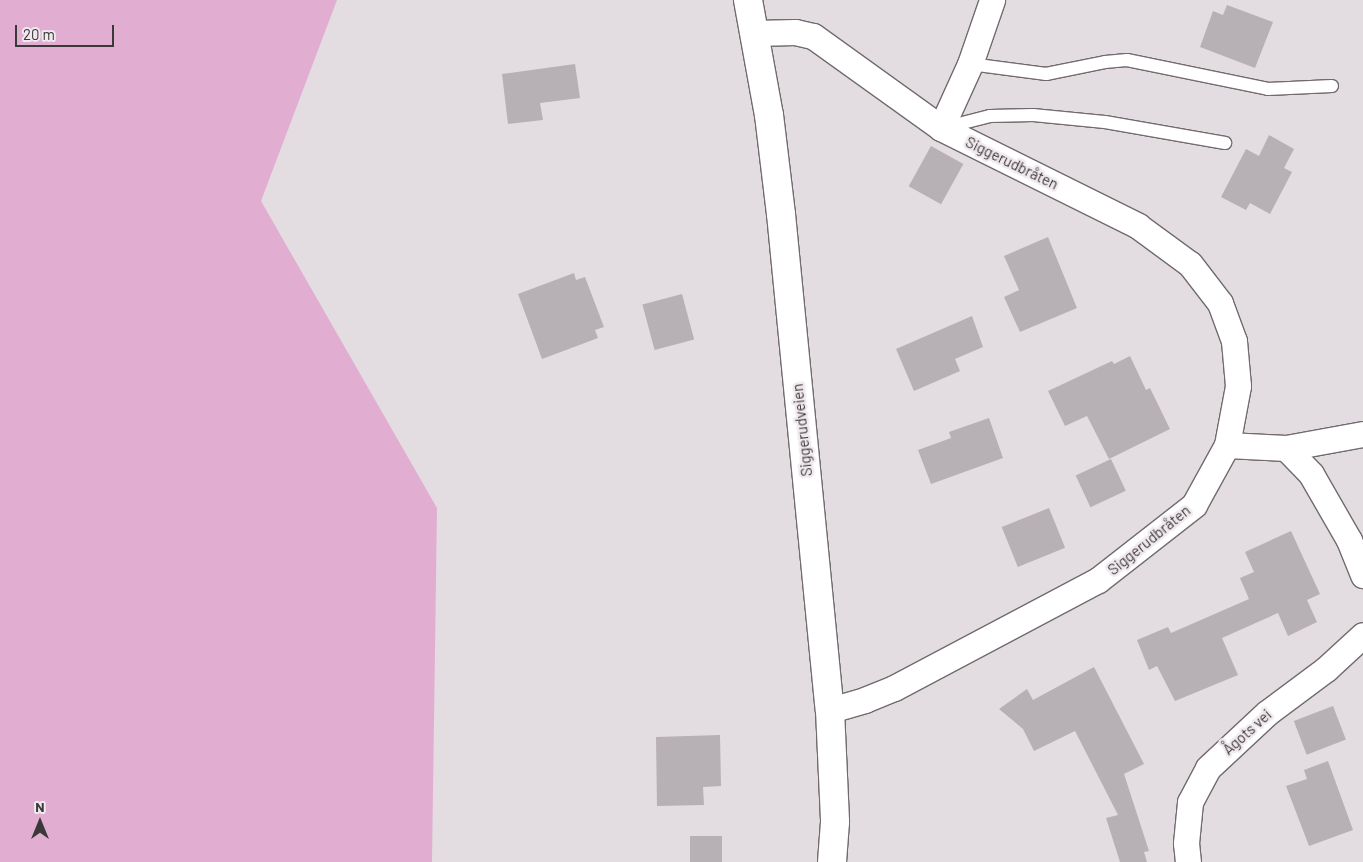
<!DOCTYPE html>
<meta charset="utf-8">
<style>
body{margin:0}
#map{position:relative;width:1363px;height:862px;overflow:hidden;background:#e3dce0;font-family:Barlow,sans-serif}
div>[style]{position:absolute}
.green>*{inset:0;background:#e1aed1}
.building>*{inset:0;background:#b7b0b5;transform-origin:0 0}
.roads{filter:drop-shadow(1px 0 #706b6e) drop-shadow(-1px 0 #706b6e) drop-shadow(0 1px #706b6e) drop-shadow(0 -1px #706b6e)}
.service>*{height:12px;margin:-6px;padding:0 6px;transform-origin:6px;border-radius:6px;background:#fff}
.minor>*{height:25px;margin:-12.5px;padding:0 12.5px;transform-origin:12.5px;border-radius:12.5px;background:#fff}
.secondary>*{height:28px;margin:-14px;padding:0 14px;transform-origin:14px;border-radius:14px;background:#fff}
span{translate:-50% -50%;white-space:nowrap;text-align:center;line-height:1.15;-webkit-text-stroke:5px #f0e9ee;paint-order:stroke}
.street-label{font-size:15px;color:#3b383a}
.north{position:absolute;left:15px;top:797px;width:50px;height:50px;-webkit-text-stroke:4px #f0e9ee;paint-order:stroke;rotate:0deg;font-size:14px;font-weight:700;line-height:20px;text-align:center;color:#3b383a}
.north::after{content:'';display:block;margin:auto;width:18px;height:22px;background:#3b383a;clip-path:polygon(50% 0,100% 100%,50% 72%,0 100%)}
.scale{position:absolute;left:15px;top:25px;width:99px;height:22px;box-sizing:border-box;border:2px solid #3b383a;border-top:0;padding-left:6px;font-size:15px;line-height:18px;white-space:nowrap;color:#3b383a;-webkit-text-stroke:4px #f0e9ee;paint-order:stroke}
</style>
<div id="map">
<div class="green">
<i style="clip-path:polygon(0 0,337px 0,261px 201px,437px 508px,432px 862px,0 862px)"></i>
</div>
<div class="building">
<i style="clip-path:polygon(1227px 5px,1273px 22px,1255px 68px,1200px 47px,1213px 11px,1223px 15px)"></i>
<i style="clip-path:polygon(575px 64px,580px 98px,540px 103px,543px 120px,508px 124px,502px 74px)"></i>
<i style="clip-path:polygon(1269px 135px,1294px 149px,1284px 168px,1292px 172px,1270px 214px,1250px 203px,1246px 210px,1221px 197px,1246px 149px,1259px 156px)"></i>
<i style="left:931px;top:146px;width:37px;height:46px;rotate:29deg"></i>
<i style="clip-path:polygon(1048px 237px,1077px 308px,1020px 332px,1004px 297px,1019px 290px,1004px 256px)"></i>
<i style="clip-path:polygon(574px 273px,576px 280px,585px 277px,604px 327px,595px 330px,598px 338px,542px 359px,518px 294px)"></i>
<i style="left:682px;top:294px;width:47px;height:41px;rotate:75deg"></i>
<i style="clip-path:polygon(972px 316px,983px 347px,955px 359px,960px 371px,914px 391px,896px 349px)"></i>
<i style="clip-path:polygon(1130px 356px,1146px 390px,1150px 388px,1170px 429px,1109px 459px,1087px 416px,1065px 426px,1048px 391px,1112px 361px,1114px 364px)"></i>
<i style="clip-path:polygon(989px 418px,1003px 458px,931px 484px,918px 450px,951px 438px,949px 432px)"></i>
<i style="left:1111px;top:459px;width:35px;height:39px;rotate:65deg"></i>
<i style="left:1049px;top:508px;width:43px;height:51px;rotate:68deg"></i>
<i style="clip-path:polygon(1291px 531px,1320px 594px,1307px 600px,1317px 622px,1288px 636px,1278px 613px,1222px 638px,1238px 675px,1175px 701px,1157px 666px,1149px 670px,1137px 640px,1168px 627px,1171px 633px,1249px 599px,1240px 578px,1254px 572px,1245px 552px)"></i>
<i style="clip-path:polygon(1094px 667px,1144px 764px,1124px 774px,1149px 851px,1144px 852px,1147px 862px,1120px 862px,1106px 818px,1118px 815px,1075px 731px,1034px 751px,1023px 729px,999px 709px,1027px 689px,1033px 700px)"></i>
<i style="left:1333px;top:706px;width:36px;height:42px;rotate:69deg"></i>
<i style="clip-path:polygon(720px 735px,721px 786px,703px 787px,704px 805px,657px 806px,656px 737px)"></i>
<i style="clip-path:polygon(1328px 761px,1353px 830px,1309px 846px,1286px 786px,1307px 779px,1304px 770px)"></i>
<i style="left:690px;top:836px;width:32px;height:26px"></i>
</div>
<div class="roads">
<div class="service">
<i style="left:970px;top:64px;width:77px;rotate:7.5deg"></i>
<i style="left:1046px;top:74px;width:60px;rotate:-11.5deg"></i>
<i style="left:1105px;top:62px;width:22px;rotate:-5deg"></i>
<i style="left:1127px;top:60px;width:144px;rotate:11.6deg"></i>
<i style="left:1268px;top:89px;width:64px;rotate:-2.7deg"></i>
<i style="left:943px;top:128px;width:49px;rotate:-14.3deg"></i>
<i style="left:990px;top:116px;width:43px;rotate:-1.3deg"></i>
<i style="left:1033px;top:115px;width:72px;rotate:5.6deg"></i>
<i style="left:1105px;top:122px;width:122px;rotate:9.9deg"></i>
</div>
<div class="minor">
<i style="left:755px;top:33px;width:40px;rotate:-1.4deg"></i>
<i style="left:795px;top:32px;width:18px;rotate:13deg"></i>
<i style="left:813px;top:36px;width:158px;rotate:35.7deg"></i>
<i style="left:941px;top:128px;width:220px;rotate:26.4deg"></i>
<i style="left:1138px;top:226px;width:64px;rotate:36.2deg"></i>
<i style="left:1190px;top:264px;width:49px;rotate:52.4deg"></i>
<i style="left:1220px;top:303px;width:40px;rotate:69.8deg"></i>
<i style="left:1234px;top:341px;width:45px;rotate:84.9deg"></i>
<i style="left:1238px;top:386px;width:60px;rotate:100.6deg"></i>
<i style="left:1227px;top:445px;width:68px;rotate:118.8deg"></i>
<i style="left:1194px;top:505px;width:122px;rotate:142deg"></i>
<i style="left:1098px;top:580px;width:231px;rotate:152.1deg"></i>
<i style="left:894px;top:688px;width:31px;rotate:158deg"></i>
<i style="left:865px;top:700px;width:36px;rotate:164deg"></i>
<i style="left:941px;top:128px;width:70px;rotate:-65.6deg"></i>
<i style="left:970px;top:64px;width:68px;rotate:-71deg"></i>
<i style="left:1227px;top:445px;width:59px;rotate:2.9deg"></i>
<i style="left:1286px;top:448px;width:36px;rotate:46deg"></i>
<i style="left:1311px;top:474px;width:76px;rotate:60.1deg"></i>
<i style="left:1349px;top:540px;width:38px;rotate:68deg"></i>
<i style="left:1286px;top:448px;width:78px;rotate:-10.3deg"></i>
<i style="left:1188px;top:862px;width:19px;rotate:-96deg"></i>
<i style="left:1186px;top:843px;width:41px;rotate:-84.4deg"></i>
<i style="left:1190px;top:802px;width:38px;rotate:-62deg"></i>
<i style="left:1208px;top:768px;width:81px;rotate:-43deg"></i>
<i style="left:1267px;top:713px;width:74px;rotate:-36.7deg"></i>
<i style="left:1326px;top:669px;width:50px;rotate:-42.6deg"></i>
</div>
<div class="secondary">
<i style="left:748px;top:0;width:117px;rotate:79.7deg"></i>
<i style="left:769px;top:115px;width:100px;rotate:83.1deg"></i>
<i style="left:781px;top:214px;width:498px;rotate:84.4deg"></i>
<i style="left:830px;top:710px;width:112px;rotate:87.4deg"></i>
<i style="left:835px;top:822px;width:40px;rotate:94.3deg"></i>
</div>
</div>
<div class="street-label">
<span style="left:1012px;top:163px;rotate:26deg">Siggerudbråten</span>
<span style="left:802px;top:430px;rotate:-96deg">Siggerudveien</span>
<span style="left:1149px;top:540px;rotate:-39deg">Siggerudbråten</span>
<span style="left:1247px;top:732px;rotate:-42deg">Ågots vei</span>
</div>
<div class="north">N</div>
<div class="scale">20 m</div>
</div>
